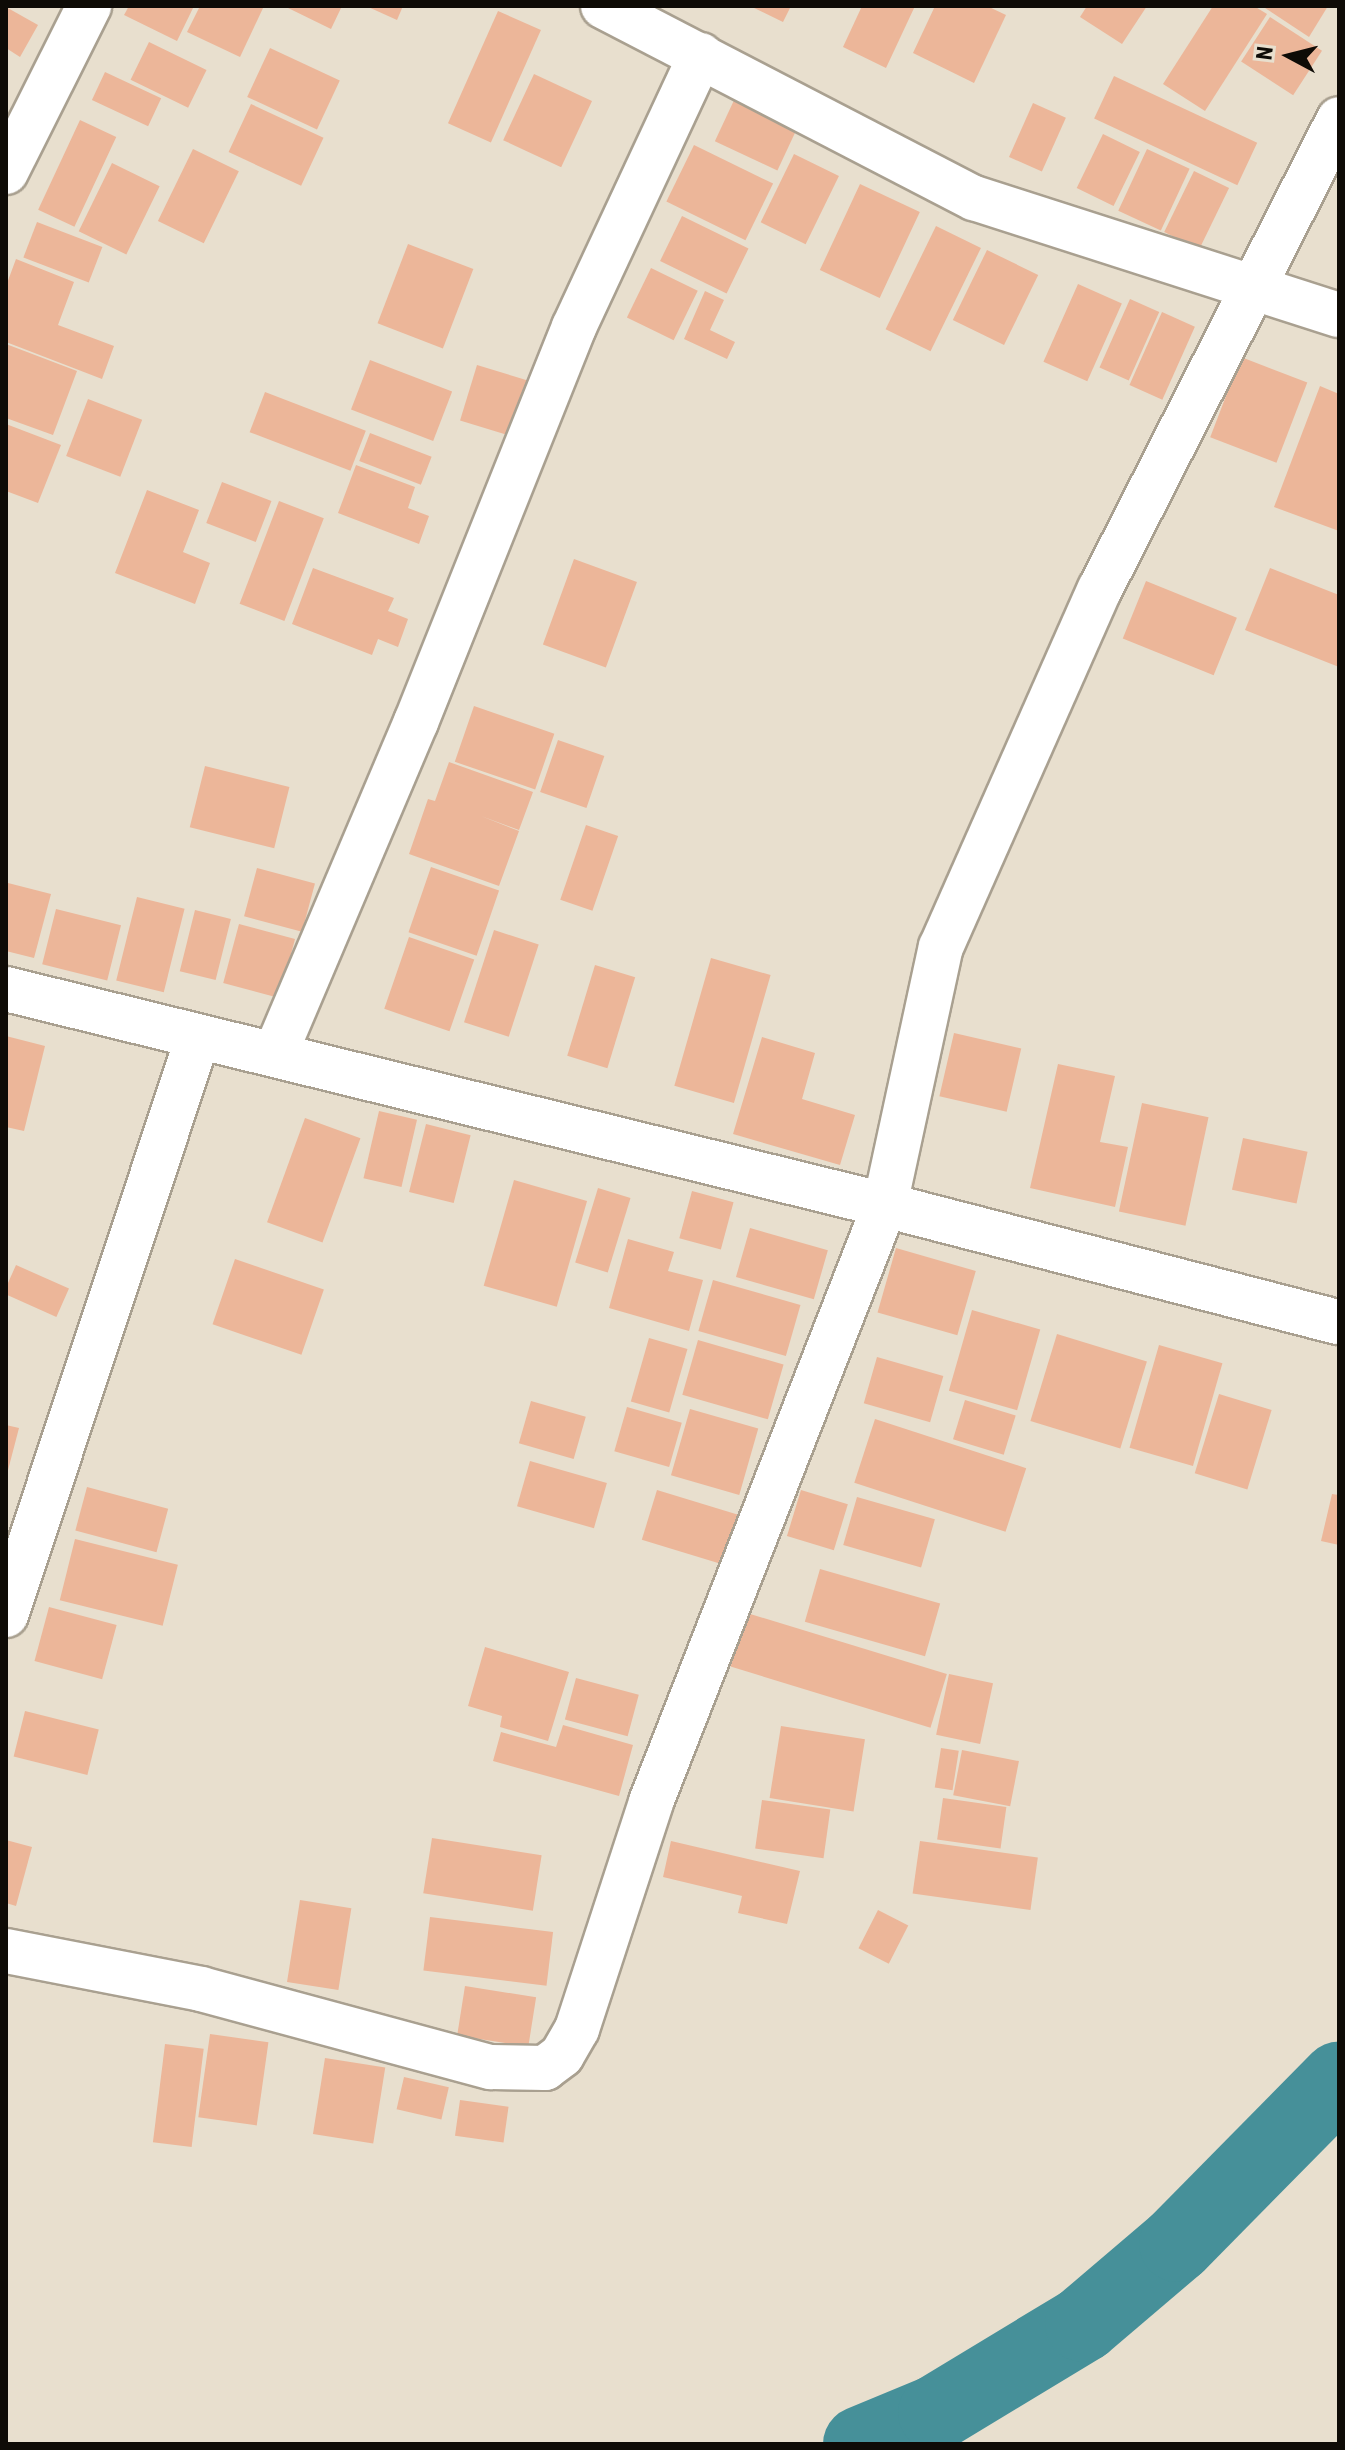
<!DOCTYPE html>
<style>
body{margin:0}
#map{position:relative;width:1345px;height:2450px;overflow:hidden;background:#e8dfce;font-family:"Roboto Condensed",sans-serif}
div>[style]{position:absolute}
.river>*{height:76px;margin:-38px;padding:0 38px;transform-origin:38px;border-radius:38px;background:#469099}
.building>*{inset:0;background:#ecb699;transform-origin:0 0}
.roads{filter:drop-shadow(2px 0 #a9a090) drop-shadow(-2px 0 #a9a090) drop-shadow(0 2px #a9a090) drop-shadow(0 -2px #a9a090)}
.minor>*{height:44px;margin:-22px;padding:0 22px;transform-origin:22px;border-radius:22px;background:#fff}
span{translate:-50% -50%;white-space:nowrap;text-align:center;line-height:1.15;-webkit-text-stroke:6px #e8dfce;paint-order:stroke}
.frame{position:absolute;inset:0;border:8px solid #0e0b06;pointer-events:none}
.north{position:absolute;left:1249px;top:16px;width:80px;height:80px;-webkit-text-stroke:6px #e8dfce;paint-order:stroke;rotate:277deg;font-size:22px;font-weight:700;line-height:32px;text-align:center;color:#0e0b06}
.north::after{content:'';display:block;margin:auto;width:28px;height:36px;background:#0e0b06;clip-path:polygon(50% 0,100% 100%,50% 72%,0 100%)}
</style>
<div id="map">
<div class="river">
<i style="left:861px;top:2444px;width:81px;rotate:-22.5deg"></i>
<i style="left:936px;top:2413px;width:172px;rotate:-31.2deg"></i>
<i style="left:1083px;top:2324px;width:123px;rotate:-40.4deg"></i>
<i style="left:1177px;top:2244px;width:231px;rotate:-45.4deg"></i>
</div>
<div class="building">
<i style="clip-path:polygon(129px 6px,194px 6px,177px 41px,124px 15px)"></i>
<i style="clip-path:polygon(200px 6px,264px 6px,240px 57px,187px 32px)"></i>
<i style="clip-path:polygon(284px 6px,342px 6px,331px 29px)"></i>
<i style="clip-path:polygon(366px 6px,403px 6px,397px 20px)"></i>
<i style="clip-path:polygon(750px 6px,791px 6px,783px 22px)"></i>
<i style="clip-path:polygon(862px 6px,915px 6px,886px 68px,843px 47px)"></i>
<i style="clip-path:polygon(935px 6px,987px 6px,1006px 15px,974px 83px,913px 53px)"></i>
<i style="clip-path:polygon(1087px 6px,1147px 6px,1122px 44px,1080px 17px)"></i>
<i style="clip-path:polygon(1213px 6px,1254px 6px,1267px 14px,1205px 111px,1163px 84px)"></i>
<i style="clip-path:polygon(1262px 6px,1328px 6px,1309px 37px)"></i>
<i style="clip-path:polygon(6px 7px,38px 25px,20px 57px,6px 48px)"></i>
<i style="left:498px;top:11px;width:47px;height:123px;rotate:24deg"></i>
<i style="left:1270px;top:17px;width:62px;height:53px;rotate:33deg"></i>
<i style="left:149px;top:42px;width:64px;height:42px;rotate:26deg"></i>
<i style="left:270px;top:48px;width:77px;height:54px;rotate:25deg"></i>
<i style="left:105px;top:72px;width:62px;height:31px;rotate:25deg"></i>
<i style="left:534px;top:74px;width:64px;height:73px;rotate:25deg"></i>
<i style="left:1114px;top:76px;width:158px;height:47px;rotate:25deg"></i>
<i style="left:736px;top:96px;width:69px;height:50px;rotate:25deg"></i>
<i style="left:1033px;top:103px;width:36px;height:59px;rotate:24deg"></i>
<i style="left:251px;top:104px;width:80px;height:53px;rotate:25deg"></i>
<i style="left:80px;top:120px;width:40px;height:99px;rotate:25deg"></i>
<i style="left:1103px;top:134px;width:41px;height:60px;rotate:26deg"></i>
<i style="left:694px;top:145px;width:88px;height:63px;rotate:26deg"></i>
<i style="left:193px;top:149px;width:51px;height:80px;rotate:26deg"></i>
<i style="left:1147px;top:149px;width:47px;height:68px;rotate:25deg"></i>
<i style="left:794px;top:154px;width:50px;height:76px;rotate:26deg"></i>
<i style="left:112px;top:163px;width:53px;height:76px;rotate:26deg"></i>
<i style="left:1194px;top:171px;width:39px;height:68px;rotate:26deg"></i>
<i style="left:860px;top:184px;width:66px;height:95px;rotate:25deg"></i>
<i style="left:682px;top:216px;width:74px;height:50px;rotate:26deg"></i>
<i style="left:37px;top:222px;width:70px;height:38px;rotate:21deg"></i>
<i style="left:936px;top:226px;width:50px;height:115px;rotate:26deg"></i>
<i style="left:408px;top:244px;width:70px;height:85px;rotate:21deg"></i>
<i style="left:987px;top:250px;width:57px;height:78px;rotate:26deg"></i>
<i style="clip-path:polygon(16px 259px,74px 282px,58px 325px,114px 346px,102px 379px,6px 342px,6px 286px)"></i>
<i style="left:651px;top:268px;width:52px;height:55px;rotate:26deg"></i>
<i style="left:1078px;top:284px;width:48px;height:85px;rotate:24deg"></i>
<i style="clip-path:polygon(705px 291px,724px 300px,710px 330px,735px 342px,727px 359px,684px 339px)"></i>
<i style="left:1130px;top:299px;width:32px;height:75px;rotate:24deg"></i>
<i style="left:1162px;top:312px;width:36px;height:80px;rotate:24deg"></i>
<i style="clip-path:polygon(6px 344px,77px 371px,53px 435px,6px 418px)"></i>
<i style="left:1241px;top:357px;width:71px;height:86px;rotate:21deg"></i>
<i style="left:370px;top:360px;width:88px;height:53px;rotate:21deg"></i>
<i style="left:477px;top:365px;width:59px;height:58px;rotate:17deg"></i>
<i style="clip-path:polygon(1320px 386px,1339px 394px,1339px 531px,1274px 507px)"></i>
<i style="left:265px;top:392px;width:108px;height:43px;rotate:21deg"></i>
<i style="left:88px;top:399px;width:58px;height:61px;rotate:21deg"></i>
<i style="clip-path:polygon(6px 424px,61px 445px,38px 503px,6px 491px)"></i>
<i style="left:370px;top:433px;width:66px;height:30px;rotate:21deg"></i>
<i style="clip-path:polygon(356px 465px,415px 487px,408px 508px,429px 516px,419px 544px,338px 513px)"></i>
<i style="left:222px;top:482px;width:53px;height:44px;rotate:21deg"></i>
<i style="clip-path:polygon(147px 490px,199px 510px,183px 552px,210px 563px,195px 604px,115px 573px)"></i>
<i style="left:279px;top:501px;width:48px;height:110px;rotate:21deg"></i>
<i style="left:574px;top:559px;width:67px;height:91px;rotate:20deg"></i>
<i style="clip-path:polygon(313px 568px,394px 598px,388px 611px,408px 619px,398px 647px,378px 639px,372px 655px,292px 624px)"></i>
<i style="clip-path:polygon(1270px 568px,1339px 595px,1339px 667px,1245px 630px)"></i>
<i style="left:1146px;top:581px;width:98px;height:62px;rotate:22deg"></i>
<i style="left:474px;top:706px;width:85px;height:59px;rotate:19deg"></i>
<i style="left:558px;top:740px;width:49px;height:55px;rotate:19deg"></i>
<i style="clip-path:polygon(449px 762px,533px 792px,519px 830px,481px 816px,519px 831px,499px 886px,409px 854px,428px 799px,435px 801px)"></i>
<i style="left:205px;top:766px;width:87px;height:63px;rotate:14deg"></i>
<i style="left:586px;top:825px;width:34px;height:79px;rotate:19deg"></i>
<i style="left:431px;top:867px;width:72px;height:69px;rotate:19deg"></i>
<i style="left:257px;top:868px;width:60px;height:50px;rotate:15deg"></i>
<i style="clip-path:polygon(8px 883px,51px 894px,34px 958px,6px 951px)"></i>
<i style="left:137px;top:897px;width:49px;height:86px;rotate:14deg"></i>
<i style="left:56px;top:909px;width:67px;height:57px;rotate:14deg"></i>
<i style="left:195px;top:910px;width:37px;height:63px;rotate:14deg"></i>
<i style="left:239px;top:924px;width:58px;height:61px;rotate:15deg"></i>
<i style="left:494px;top:930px;width:47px;height:97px;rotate:18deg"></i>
<i style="left:409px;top:937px;width:69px;height:76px;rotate:19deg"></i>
<i style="left:711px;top:958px;width:62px;height:133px;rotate:16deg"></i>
<i style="left:595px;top:965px;width:42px;height:95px;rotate:17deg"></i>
<i style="left:954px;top:1033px;width:69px;height:65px;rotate:13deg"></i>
<i style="clip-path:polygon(6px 1036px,45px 1046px,24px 1131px,6px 1127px)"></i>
<i style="clip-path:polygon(762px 1037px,815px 1053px,802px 1099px,855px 1115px,840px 1165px,733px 1134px)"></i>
<i style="clip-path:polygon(1058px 1064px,1115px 1076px,1100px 1142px,1128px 1147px,1115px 1207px,1030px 1188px)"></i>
<i style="left:1142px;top:1103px;width:68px;height:111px;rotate:12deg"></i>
<i style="left:379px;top:1111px;width:39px;height:69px;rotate:13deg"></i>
<i style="left:305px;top:1118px;width:59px;height:111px;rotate:20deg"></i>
<i style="left:426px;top:1124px;width:46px;height:70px;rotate:14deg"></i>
<i style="left:1243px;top:1138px;width:66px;height:53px;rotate:12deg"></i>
<i style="left:514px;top:1180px;width:76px;height:110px;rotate:16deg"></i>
<i style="left:598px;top:1188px;width:34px;height:78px;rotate:17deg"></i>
<i style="left:692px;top:1191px;width:43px;height:49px;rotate:15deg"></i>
<i style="left:750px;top:1228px;width:81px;height:51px;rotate:16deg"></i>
<i style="clip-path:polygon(628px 1239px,674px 1252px,668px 1271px,703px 1280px,689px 1331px,609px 1308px)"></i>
<i style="left:896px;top:1248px;width:83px;height:67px;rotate:16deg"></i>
<i style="left:235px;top:1259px;width:94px;height:69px;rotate:19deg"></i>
<i style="left:16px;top:1265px;width:58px;height:31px;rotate:24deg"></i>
<i style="left:713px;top:1280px;width:91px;height:53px;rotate:16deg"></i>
<i style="left:972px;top:1310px;width:71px;height:84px;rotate:16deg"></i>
<i style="left:1057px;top:1334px;width:94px;height:91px;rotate:17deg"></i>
<i style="left:649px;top:1338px;width:40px;height:66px;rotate:16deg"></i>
<i style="left:698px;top:1340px;width:89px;height:57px;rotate:16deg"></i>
<i style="left:1159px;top:1345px;width:66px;height:107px;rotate:16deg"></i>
<i style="left:877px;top:1357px;width:69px;height:48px;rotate:16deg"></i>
<i style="left:1219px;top:1394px;width:55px;height:83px;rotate:17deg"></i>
<i style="left:965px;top:1400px;width:53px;height:41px;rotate:17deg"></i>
<i style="left:531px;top:1401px;width:57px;height:44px;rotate:16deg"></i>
<i style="left:627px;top:1407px;width:57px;height:46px;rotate:16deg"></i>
<i style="left:690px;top:1409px;width:71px;height:69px;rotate:16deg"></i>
<i style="left:875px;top:1419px;width:159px;height:67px;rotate:18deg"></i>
<i style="clip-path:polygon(6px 1425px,19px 1428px,7px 1474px,6px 1474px)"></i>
<i style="left:530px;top:1461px;width:80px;height:47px;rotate:16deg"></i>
<i style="left:87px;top:1487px;width:84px;height:45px;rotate:15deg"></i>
<i style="left:657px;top:1490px;width:84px;height:52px;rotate:17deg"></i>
<i style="left:801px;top:1490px;width:49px;height:48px;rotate:17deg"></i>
<i style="clip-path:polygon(1332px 1494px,1339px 1495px,1339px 1545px,1321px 1541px)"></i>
<i style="left:857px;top:1497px;width:81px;height:50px;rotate:16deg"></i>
<i style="left:75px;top:1539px;width:106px;height:63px;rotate:14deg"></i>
<i style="left:820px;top:1569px;width:125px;height:55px;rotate:16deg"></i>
<i style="left:49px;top:1607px;width:70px;height:56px;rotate:15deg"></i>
<i style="left:747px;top:1613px;width:209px;height:56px;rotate:17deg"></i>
<i style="clip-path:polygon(485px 1647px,569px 1672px,548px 1741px,500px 1727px,502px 1716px,468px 1706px)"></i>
<i style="left:949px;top:1674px;width:45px;height:62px;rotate:12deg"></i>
<i style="left:576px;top:1678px;width:65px;height:43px;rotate:15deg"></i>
<i style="left:25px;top:1711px;width:76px;height:47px;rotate:14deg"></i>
<i style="clip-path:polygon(563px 1725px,633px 1745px,619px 1796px,493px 1761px,501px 1732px,556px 1747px)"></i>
<i style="left:781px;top:1726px;width:85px;height:73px;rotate:9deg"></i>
<i style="left:941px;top:1748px;width:18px;height:40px;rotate:9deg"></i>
<i style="left:962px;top:1750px;width:58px;height:46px;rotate:11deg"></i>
<i style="left:943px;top:1798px;width:64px;height:42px;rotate:8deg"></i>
<i style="left:762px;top:1800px;width:69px;height:49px;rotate:8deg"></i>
<i style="left:432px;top:1838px;width:111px;height:56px;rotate:9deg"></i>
<i style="clip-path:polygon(6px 1840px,32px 1847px,16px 1906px,6px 1903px)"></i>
<i style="clip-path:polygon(671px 1841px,800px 1871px,787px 1924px,738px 1913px,742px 1896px,663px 1877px)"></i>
<i style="left:920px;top:1841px;width:119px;height:53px;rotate:8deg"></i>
<i style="left:300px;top:1900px;width:52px;height:83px;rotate:9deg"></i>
<i style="left:878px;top:1910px;width:34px;height:43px;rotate:27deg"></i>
<i style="left:430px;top:1917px;width:124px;height:54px;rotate:7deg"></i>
<i style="left:465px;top:1986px;width:72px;height:50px;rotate:9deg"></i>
<i style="left:210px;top:2034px;width:59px;height:84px;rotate:8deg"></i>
<i style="left:165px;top:2044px;width:39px;height:99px;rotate:7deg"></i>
<i style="left:325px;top:2058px;width:61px;height:77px;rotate:9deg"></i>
<i style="left:404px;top:2077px;width:46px;height:33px;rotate:13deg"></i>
<i style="left:460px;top:2100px;width:49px;height:36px;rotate:8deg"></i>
</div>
<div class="roads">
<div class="minor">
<i style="left:603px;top:6px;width:418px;rotate:27.4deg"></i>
<i style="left:974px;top:198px;width:383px;rotate:17.8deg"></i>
<i style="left:6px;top:172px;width:186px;rotate:-63.4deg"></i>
<i style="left:6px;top:989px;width:905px;rotate:13.81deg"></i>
<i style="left:885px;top:1205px;width:469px;rotate:14.5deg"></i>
<i style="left:275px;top:1054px;width:361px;rotate:-67deg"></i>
<i style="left:416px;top:722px;width:425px;rotate:-68.2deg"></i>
<i style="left:574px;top:327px;width:300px;rotate:-65deg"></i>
<i style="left:6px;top:1615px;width:609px;rotate:-71.62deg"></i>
<i style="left:6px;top:1951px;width:199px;rotate:11deg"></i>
<i style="left:201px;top:1989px;width:300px;rotate:15.1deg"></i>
<i style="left:491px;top:2067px;width:54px;rotate:1.1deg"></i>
<i style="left:545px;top:2068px;width:21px;rotate:-37deg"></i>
<i style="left:562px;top:2055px;width:30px;rotate:-60deg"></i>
<i style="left:577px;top:2029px;width:239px;rotate:-71.9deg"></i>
<i style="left:651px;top:1802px;width:641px;rotate:-68.6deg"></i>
<i style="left:885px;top:1205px;width:264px;rotate:-77.8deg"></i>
<i style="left:941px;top:947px;width:392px;rotate:-66.1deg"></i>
<i style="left:1100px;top:589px;width:527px;rotate:-63.05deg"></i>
</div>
</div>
<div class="frame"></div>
<div class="north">N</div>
</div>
